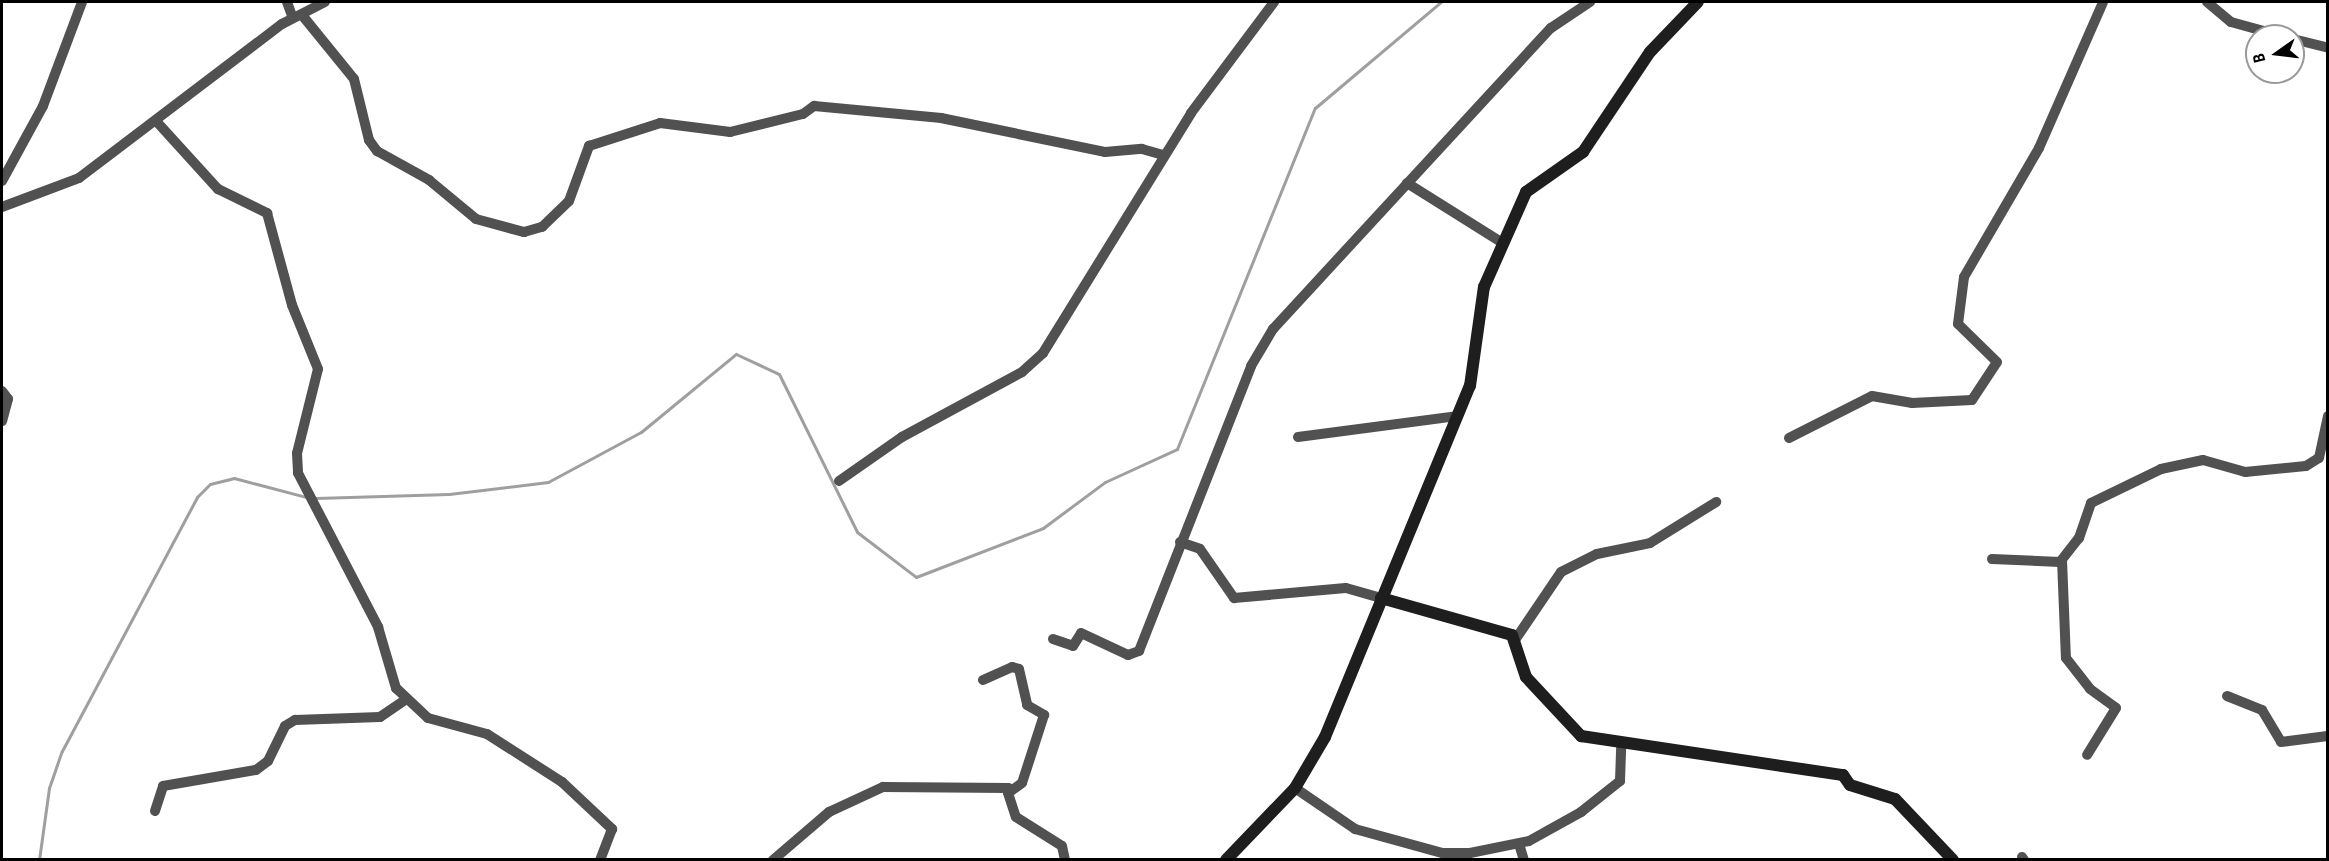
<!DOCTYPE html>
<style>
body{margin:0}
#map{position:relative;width:2329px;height:861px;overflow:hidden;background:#fff;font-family:"Roboto Condensed",sans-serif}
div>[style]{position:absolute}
.stream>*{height:3px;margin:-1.5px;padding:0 1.5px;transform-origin:1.5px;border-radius:1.5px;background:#9f9f9f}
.street>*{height:10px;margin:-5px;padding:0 5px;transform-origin:5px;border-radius:5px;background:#515151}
.secondary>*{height:12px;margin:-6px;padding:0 6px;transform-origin:6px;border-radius:6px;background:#1e1e1e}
span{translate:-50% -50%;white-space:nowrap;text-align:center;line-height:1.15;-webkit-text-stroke:5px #fff;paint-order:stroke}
.frame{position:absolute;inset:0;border:3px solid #000;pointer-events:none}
.north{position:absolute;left:2245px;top:24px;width:60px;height:60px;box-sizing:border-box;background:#fff;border:2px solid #999;border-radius:50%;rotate:256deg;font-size:16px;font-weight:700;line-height:24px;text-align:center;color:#000}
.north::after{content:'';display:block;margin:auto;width:21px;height:27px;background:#000;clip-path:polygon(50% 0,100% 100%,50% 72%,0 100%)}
</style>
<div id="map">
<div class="stream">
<i style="left:316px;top:498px;width:133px;rotate:-1.7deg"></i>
<i style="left:449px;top:494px;width:100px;rotate:-6.9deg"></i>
<i style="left:548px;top:482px;width:106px;rotate:-28.3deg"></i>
<i style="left:641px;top:432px;width:123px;rotate:-39.4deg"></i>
<i style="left:736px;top:354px;width:47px;rotate:24.9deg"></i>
<i style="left:779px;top:374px;width:176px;rotate:63.7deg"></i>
<i style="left:857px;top:532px;width:74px;rotate:37.3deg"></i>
<i style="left:916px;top:577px;width:136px;rotate:-21.1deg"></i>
<i style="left:1043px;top:528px;width:77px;rotate:-36.6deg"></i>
<i style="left:1105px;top:482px;width:79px;rotate:-24.6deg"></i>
<i style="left:1177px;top:449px;width:368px;rotate:-68deg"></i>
<i style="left:1315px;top:108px;width:165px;rotate:-40.1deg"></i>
<i style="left:39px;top:860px;width:73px;rotate:-82.1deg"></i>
<i style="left:49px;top:788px;width:39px;rotate:-71deg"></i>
<i style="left:62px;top:751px;width:288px;rotate:-62deg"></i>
<i style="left:197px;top:497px;width:18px;rotate:-45deg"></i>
<i style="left:210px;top:484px;width:25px;rotate:-14deg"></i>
<i style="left:234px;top:478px;width:74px;rotate:14.8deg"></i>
</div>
<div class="street">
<i style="left:287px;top:2px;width:15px;rotate:70deg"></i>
<i style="left:2207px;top:2px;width:31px;rotate:40deg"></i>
<i style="left:2231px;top:22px;width:53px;rotate:15.4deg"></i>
<i style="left:302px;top:15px;width:82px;rotate:50.9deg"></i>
<i style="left:354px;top:79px;width:63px;rotate:76.2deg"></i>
<i style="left:369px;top:140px;width:14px;rotate:54deg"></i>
<i style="left:377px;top:151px;width:60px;rotate:29.1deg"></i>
<i style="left:429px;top:180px;width:61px;rotate:39.7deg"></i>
<i style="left:476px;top:219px;width:50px;rotate:15.2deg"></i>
<i style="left:524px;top:232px;width:19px;rotate:-16deg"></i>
<i style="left:542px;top:227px;width:37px;rotate:-44deg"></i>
<i style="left:569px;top:201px;width:59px;rotate:-70deg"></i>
<i style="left:589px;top:146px;width:75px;rotate:-17.9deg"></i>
<i style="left:660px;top:123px;width:71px;rotate:7.3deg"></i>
<i style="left:730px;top:132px;width:75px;rotate:-13.9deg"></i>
<i style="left:803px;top:114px;width:14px;rotate:-36deg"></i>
<i style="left:814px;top:106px;width:128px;rotate:5.4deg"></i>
<i style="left:941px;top:118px;width:167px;rotate:11.7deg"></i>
<i style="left:1105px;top:152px;width:37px;rotate:-5deg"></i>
<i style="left:1142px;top:149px;width:22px;rotate:16deg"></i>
<i style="left:2293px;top:39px;width:36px;rotate:14deg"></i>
<i style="left:157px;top:122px;width:91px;rotate:47.7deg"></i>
<i style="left:218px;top:189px;width:55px;rotate:26.1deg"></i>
<i style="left:267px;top:213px;width:95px;rotate:74.8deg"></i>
<i style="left:292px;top:305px;width:69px;rotate:67.9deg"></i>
<i style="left:318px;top:369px;width:87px;rotate:104deg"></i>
<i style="left:297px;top:453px;width:20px;rotate:87deg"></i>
<i style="left:298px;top:473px;width:174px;rotate:62.5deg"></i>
<i style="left:378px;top:627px;width:64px;rotate:73.6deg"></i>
<i style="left:396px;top:688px;width:44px;rotate:43.2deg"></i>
<i style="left:428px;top:718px;width:61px;rotate:15.2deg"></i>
<i style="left:487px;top:734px;width:89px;rotate:32.6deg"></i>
<i style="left:562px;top:782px;width:69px;rotate:43.2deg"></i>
<i style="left:612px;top:829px;width:33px;rotate:111deg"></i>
<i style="left:2px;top:181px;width:85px;rotate:-61.3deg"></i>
<i style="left:43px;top:106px;width:111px;rotate:-69.4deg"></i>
<i style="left:1407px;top:183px;width:111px;rotate:32.1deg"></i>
<i style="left:2px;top:207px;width:82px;rotate:-20.6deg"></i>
<i style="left:79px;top:178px;width:255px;rotate:-37.2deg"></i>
<i style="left:282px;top:24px;width:48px;rotate:-27.1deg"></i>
<i style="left:2px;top:391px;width:10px;rotate:53deg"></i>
<i style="left:8px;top:399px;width:23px;rotate:105deg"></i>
<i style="left:1298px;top:437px;width:160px;rotate:-7.5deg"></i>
<i style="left:1789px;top:438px;width:93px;rotate:-26.8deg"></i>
<i style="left:1872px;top:396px;width:41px;rotate:9.9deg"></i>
<i style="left:1912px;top:403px;width:60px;rotate:-2.9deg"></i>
<i style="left:1972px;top:400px;width:45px;rotate:-56.7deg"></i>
<i style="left:1997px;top:362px;width:54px;rotate:-135.7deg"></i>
<i style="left:1958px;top:324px;width:47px;rotate:-82.7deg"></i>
<i style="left:1964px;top:277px;width:149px;rotate:-59.8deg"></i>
<i style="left:2039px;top:148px;width:159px;rotate:-66.3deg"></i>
<i style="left:839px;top:481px;width:77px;rotate:-34.9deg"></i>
<i style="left:902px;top:437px;width:136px;rotate:-28.4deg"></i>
<i style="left:1022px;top:372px;width:28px;rotate:-42deg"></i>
<i style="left:1043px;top:353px;width:282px;rotate:-58.3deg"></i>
<i style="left:1191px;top:113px;width:139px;rotate:-53.2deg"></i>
<i style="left:1180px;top:542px;width:21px;rotate:19deg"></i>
<i style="left:1200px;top:549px;width:60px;rotate:55.2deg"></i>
<i style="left:1234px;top:598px;width:112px;rotate:-5.1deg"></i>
<i style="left:1346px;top:588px;width:36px;rotate:16deg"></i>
<i style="left:1992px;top:559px;width:68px;rotate:2.5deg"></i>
<i style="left:2060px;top:562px;width:31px;rotate:-52deg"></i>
<i style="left:2079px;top:538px;width:37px;rotate:-71deg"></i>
<i style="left:2091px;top:503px;width:78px;rotate:-25.9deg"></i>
<i style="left:2161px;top:469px;width:43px;rotate:-12.1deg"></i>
<i style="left:2203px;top:460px;width:44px;rotate:15.9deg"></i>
<i style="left:2245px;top:472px;width:61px;rotate:-5.6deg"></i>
<i style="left:2306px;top:466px;width:15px;rotate:-32deg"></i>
<i style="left:2319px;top:458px;width:43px;rotate:-77.9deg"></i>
<i style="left:2062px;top:560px;width:98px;rotate:87.7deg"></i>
<i style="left:2066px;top:658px;width:39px;rotate:52deg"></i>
<i style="left:2090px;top:689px;width:32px;rotate:36deg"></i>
<i style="left:2116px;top:708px;width:55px;rotate:121.7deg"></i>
<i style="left:1053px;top:639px;width:21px;rotate:19deg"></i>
<i style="left:1073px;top:646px;width:15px;rotate:-58deg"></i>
<i style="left:1081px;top:633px;width:52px;rotate:25.1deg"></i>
<i style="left:1128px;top:655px;width:12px;rotate:-20deg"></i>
<i style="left:1139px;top:651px;width:306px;rotate:-68.5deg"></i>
<i style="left:1251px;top:366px;width:43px;rotate:-59.3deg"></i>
<i style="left:1273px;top:329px;width:410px;rotate:-47.3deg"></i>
<i style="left:1551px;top:28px;width:47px;rotate:-33.7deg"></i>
<i style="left:1515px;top:640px;width:82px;rotate:-55.9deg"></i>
<i style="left:1561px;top:572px;width:40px;rotate:-26.6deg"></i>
<i style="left:1597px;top:554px;width:54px;rotate:-11.7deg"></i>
<i style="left:1650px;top:543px;width:78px;rotate:-31.8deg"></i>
<i style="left:983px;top:680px;width:32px;rotate:-24deg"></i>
<i style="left:1012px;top:667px;width:7px;rotate:16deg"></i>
<i style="left:1019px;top:669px;width:37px;rotate:77deg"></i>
<i style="left:1027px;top:705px;width:20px;rotate:30deg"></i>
<i style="left:1044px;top:715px;width:71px;rotate:107.9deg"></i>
<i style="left:1022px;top:783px;width:17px;rotate:144deg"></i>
<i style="left:1008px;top:793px;width:25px;rotate:72deg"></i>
<i style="left:1016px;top:817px;width:54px;rotate:32.2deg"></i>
<i style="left:1062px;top:846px;width:14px;rotate:78deg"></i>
<i style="left:2227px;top:696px;width:38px;rotate:22deg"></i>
<i style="left:2262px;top:710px;width:37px;rotate:59deg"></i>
<i style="left:2281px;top:742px;width:47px;rotate:-7.3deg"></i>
<i style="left:1295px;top:788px;width:73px;rotate:34.3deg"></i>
<i style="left:1355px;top:829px;width:90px;rotate:15.4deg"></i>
<i style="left:1442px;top:853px;width:28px"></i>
<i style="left:1470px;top:853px;width:60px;rotate:-11.5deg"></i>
<i style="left:1529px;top:841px;width:60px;rotate:-29.1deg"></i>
<i style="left:1581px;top:812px;width:50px;rotate:-38.5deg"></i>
<i style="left:1620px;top:781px;width:38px;rotate:-88deg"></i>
<i style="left:155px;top:811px;width:26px;rotate:-72deg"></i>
<i style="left:163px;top:786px;width:94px;rotate:-9.8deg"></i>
<i style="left:256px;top:770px;width:15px;rotate:-37deg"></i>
<i style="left:268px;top:761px;width:39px;rotate:-64deg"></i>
<i style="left:285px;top:726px;width:12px;rotate:-31deg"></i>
<i style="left:295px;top:720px;width:85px;rotate:-2deg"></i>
<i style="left:380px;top:717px;width:30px;rotate:-34deg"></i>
<i style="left:1519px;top:844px;width:17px;rotate:73deg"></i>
<i style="left:2022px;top:857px;width:4px;rotate:56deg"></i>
<i style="left:773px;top:860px;width:74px;rotate:-40.6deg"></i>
<i style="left:829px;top:812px;width:60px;rotate:-24.8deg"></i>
<i style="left:883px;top:787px;width:126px;rotate:0.5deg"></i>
</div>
<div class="secondary">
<i style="left:1381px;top:598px;width:136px;rotate:15.8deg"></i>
<i style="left:1512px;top:635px;width:44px;rotate:71.6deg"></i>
<i style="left:1526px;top:677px;width:81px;rotate:47deg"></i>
<i style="left:1581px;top:736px;width:265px;rotate:8.5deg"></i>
<i style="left:1843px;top:775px;width:12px;rotate:55deg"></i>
<i style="left:1850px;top:785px;width:47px;rotate:17.3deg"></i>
<i style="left:1895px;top:799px;width:84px;rotate:46.4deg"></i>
<i style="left:1226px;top:860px;width:100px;rotate:-46.2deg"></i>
<i style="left:1295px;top:788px;width:59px;rotate:-59.5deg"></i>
<i style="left:1325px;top:737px;width:380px;rotate:-67.6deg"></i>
<i style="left:1470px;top:386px;width:100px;rotate:-82deg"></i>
<i style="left:1484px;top:287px;width:104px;rotate:-66.1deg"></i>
<i style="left:1526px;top:192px;width:70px;rotate:-35.1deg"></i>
<i style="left:1583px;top:152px;width:120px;rotate:-56.2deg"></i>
<i style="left:1650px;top:52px;width:69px;rotate:-46.2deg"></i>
</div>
<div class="frame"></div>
<div class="north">B</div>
</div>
